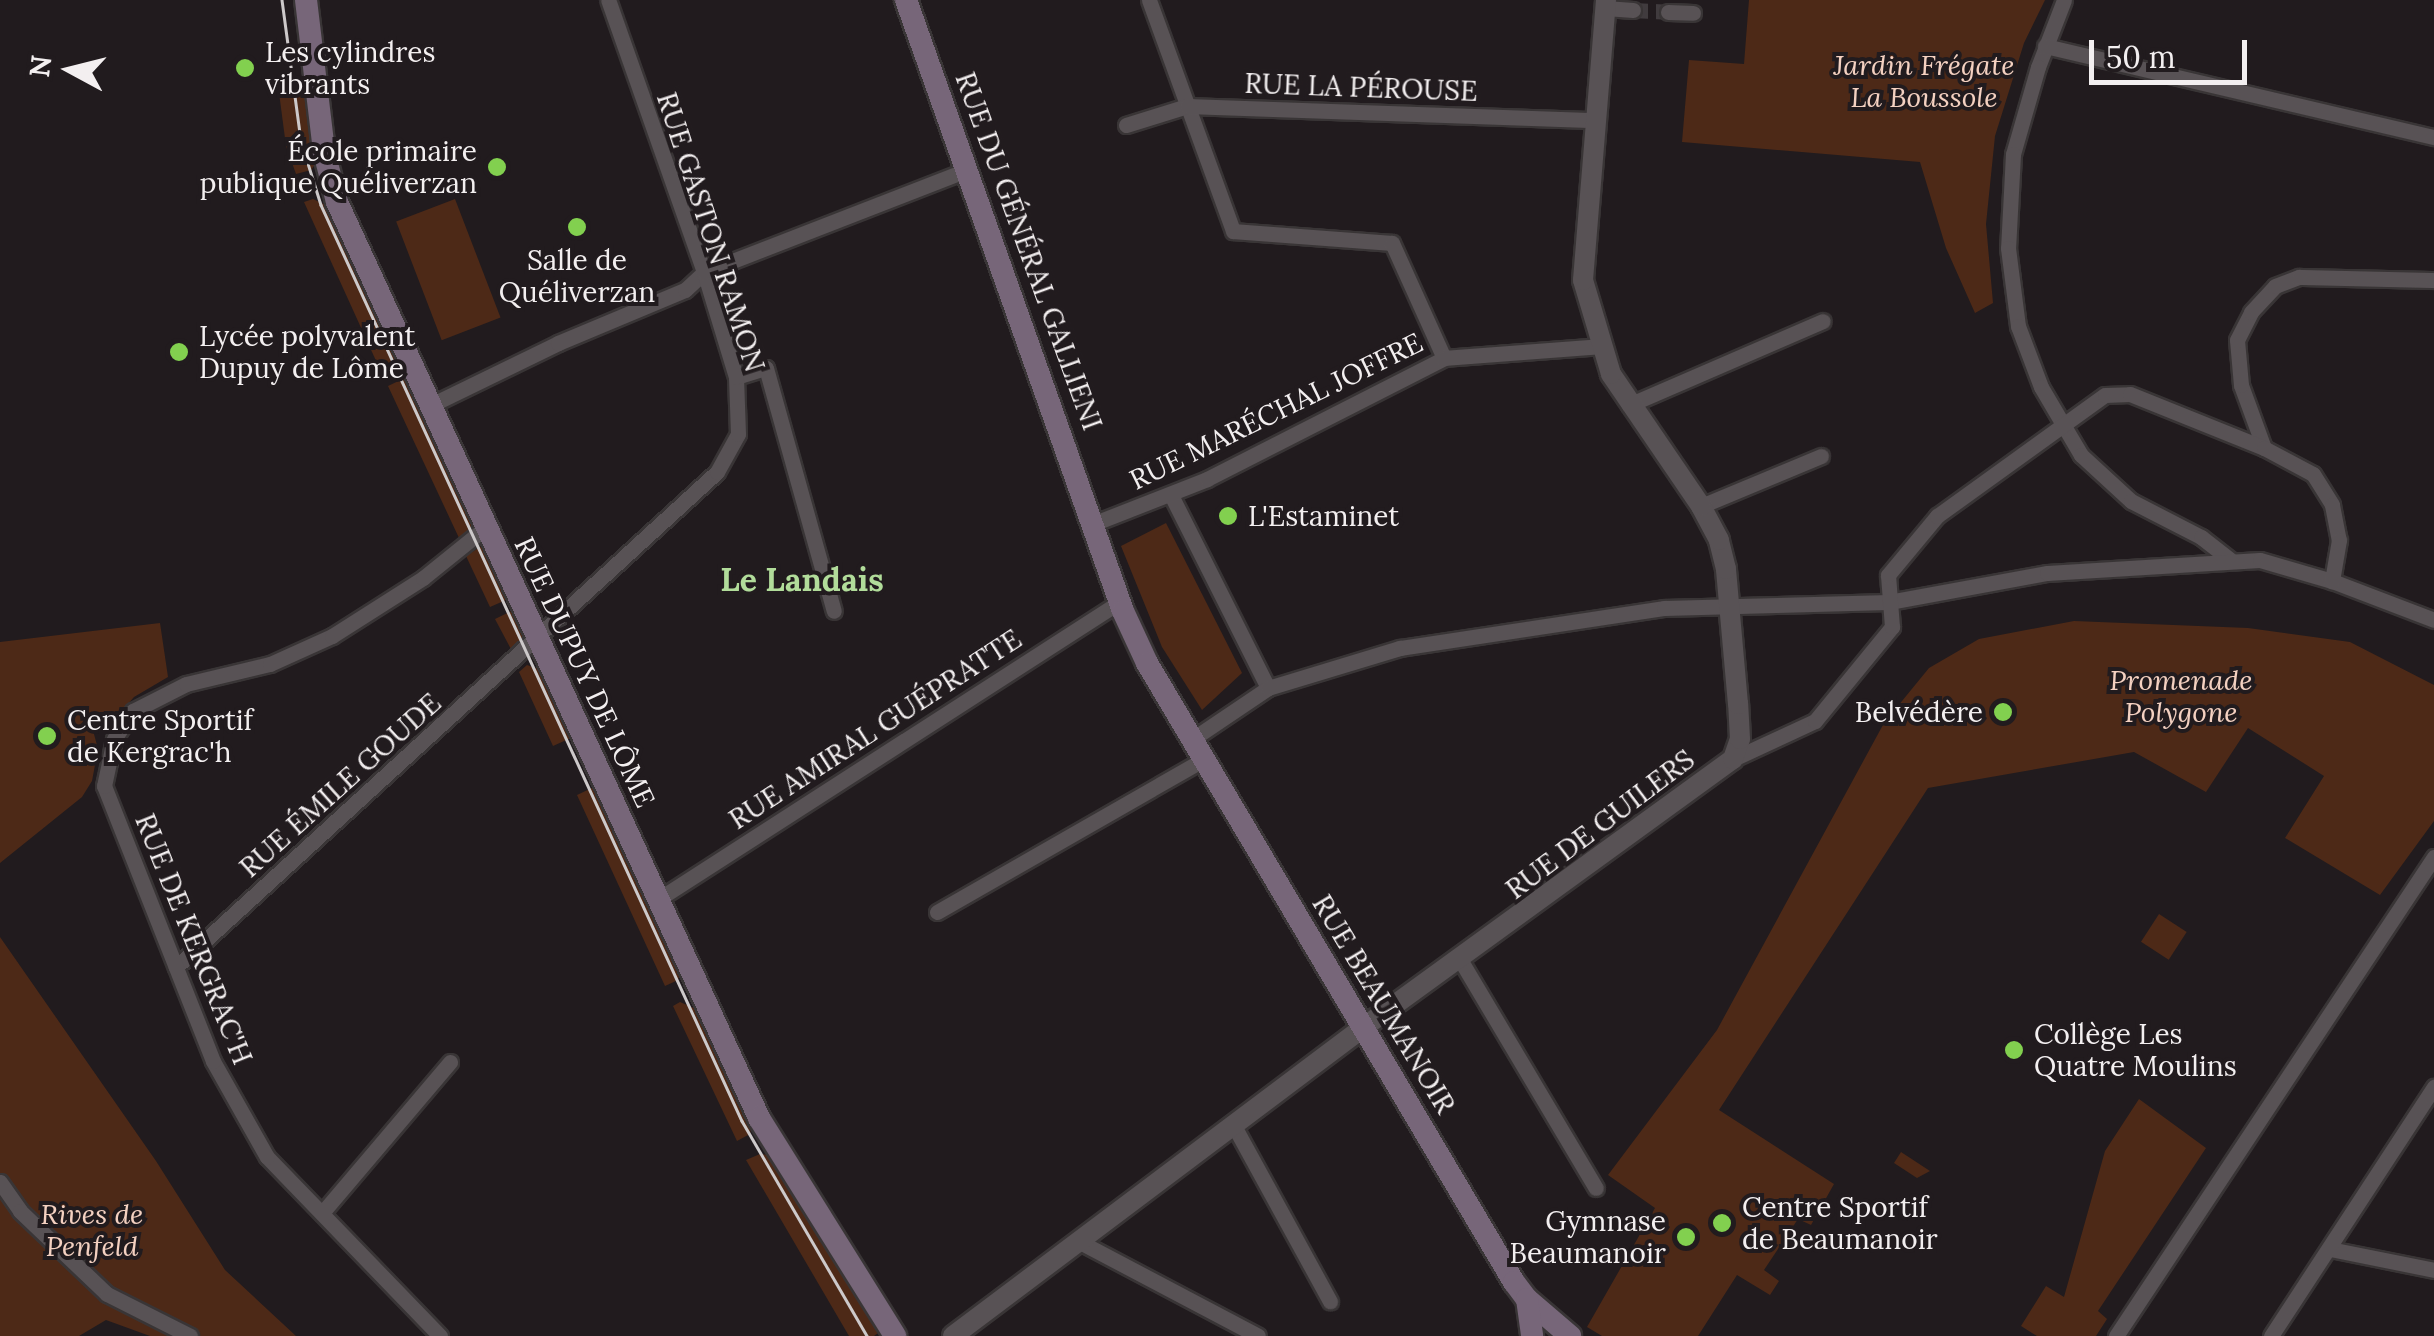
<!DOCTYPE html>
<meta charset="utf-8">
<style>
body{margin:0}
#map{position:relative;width:2434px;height:1336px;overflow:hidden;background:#211b1e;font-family:Lora,serif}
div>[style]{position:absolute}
.green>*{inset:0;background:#4d2917;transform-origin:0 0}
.minor-tunnel>*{height:15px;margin-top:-7.5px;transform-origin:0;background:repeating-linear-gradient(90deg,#403b3e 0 15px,transparent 0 23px)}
.roads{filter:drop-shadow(2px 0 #393536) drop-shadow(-2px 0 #393536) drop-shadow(0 2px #393536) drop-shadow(0 -2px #393536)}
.minor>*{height:15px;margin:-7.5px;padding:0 7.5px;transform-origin:7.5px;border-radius:7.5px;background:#585255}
.tertiary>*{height:20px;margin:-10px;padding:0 10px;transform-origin:10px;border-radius:10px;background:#585255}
.secondary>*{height:22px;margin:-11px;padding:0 11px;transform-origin:11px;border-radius:11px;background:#776679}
.tram>*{height:2.5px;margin:-1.25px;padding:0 1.25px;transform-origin:1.25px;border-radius:1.25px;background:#cdc9ca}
.dots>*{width:28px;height:28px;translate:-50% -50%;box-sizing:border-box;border:5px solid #211b1e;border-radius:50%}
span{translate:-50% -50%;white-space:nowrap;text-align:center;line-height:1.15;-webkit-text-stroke:8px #211b1e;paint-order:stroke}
.poi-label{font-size:28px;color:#f3eff0}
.left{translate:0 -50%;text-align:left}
.right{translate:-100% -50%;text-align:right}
.park-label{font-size:28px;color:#f4d1c1;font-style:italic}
.street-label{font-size:28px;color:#f3eff0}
.quarter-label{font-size:32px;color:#b1dc9a;font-weight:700}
.north{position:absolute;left:20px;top:20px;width:100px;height:100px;-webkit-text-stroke:8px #211b1e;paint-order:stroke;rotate:277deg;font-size:28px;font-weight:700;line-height:40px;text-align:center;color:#f3eff0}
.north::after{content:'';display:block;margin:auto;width:35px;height:45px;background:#f3eff0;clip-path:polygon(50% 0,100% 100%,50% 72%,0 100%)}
.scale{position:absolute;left:2089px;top:40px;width:158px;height:45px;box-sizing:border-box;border:5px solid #f3eff0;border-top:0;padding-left:12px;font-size:30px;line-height:35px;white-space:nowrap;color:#f3eff0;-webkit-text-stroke:8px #211b1e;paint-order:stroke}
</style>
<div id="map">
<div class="green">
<i style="clip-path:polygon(1749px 0,2045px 0,2024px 43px,1995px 136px,1986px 224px,1993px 303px,1975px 313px,1946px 248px,1920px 162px,1682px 142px,1689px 60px,1744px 64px)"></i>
<i style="clip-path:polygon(309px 79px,320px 158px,311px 170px,296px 174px,286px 146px,278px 85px)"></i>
<i style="clip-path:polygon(313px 199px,330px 207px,405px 364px,382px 374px,304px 202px)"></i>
<i style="left:455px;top:199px;width:127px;height:63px;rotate:69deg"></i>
<i style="clip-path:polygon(411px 375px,475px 515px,470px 529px,459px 538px,388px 386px)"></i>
<i style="clip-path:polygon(1166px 523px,1242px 673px,1202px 710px,1162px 647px,1121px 546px)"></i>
<i style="clip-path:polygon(483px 545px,513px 597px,490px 607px,466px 556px)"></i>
<i style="clip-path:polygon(518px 608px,527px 632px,512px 651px,495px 619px)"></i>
<i style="clip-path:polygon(2074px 621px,2248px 628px,2350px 642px,2434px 685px,2434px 821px,2380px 895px,2285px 838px,2324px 776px,2248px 728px,2206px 792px,2134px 752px,1928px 788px,1719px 1110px,1834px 1184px,1811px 1225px,1798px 1219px,1764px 1270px,1779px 1281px,1770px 1295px,1737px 1275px,1698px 1336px,1602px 1336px,1587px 1327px,1655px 1208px,1608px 1175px,1717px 1030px,1884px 723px,1929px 668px,1979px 639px)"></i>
<i style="clip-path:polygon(160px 623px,168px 677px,134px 697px,120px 713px,91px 723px,98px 749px,92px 781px,82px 797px,0 863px,0 642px)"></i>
<i style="clip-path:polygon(527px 665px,541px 670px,573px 737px,553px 746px,519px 672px)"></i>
<i style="clip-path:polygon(596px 786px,681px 969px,678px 980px,665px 986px,577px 795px)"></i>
<i style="left:2159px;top:914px;width:33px;height:33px;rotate:33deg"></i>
<i style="clip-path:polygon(0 937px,156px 1161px,225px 1270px,296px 1336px,150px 1336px,106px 1320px,79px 1336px,0 1336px)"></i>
<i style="clip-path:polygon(680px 1002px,696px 1009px,708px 1026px,752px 1122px,750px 1134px,737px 1141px,673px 1006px)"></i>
<i style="clip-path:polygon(2139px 1099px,2206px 1148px,2098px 1311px,2107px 1319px,2096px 1336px,2037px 1336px,2021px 1326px,2046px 1286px,2064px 1297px,2105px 1151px)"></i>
<i style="clip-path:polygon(1901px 1152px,1930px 1171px,1917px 1178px,1894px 1163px)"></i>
<i style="clip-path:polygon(760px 1154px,770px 1155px,878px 1333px,874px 1336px,849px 1336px,746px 1160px)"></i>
</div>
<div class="minor-tunnel">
<i style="left:1633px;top:10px;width:35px;rotate:3deg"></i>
</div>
<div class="roads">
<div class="minor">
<i style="left:1149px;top:0;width:246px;rotate:70deg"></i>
<i style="left:1233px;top:231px;width:159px;rotate:4.3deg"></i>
<i style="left:1392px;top:243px;width:126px;rotate:65.7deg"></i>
<i style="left:2064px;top:0;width:72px;rotate:111.2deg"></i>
<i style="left:2038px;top:67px;width:91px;rotate:106deg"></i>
<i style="left:2013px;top:154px;width:94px;rotate:93deg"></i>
<i style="left:2008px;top:248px;width:79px;rotate:82.7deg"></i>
<i style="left:2018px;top:326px;width:65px;rotate:69.3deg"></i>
<i style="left:2041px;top:387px;width:79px;rotate:59.5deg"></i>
<i style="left:2081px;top:455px;width:68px;rotate:42.6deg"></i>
<i style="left:2131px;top:501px;width:79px;rotate:27.2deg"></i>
<i style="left:2201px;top:537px;width:37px;rotate:38deg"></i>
<i style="left:1605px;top:8px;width:28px;rotate:4deg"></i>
<i style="left:1668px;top:12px;width:25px;rotate:2deg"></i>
<i style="left:2045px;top:46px;width:400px;rotate:13.2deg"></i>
<i style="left:1126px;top:125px;width:64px;rotate:-17.3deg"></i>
<i style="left:1187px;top:106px;width:409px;rotate:2deg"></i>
<i style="left:736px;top:377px;width:31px;rotate:-17deg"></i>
<i style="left:766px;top:368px;width:252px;rotate:74.4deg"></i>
<i style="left:431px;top:405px;width:141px;rotate:-26deg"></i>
<i style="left:558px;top:343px;width:138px;rotate:-22.7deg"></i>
<i style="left:685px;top:290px;width:26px;rotate:-43deg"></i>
<i style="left:704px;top:272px;width:284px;rotate:-21.2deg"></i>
<i style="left:1629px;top:405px;width:211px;rotate:-23.4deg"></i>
<i style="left:2264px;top:448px;width:67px;rotate:-110.1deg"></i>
<i style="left:2241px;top:385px;width:45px;rotate:-95.1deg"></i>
<i style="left:2237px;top:340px;width:31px;rotate:-63deg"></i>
<i style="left:2251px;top:312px;width:35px;rotate:-47deg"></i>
<i style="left:2275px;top:286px;width:26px;rotate:-21deg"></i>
<i style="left:2299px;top:277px;width:135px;rotate:1.3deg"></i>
<i style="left:1171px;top:495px;width:216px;rotate:63.3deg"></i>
<i style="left:1701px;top:506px;width:130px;rotate:-22.6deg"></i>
<i style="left:1095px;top:523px;width:120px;rotate:-21.4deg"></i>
<i style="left:1207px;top:479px;width:266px;rotate:-27deg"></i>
<i style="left:1444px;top:358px;width:158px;rotate:-4.3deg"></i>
<i style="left:1191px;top:740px;width:93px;rotate:-34deg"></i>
<i style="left:1268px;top:688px;width:138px;rotate:-16.9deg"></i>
<i style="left:1400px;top:648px;width:267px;rotate:-8.6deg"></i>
<i style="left:1664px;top:608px;width:225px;rotate:-1.5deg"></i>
<i style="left:1889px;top:602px;width:161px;rotate:-10.4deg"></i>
<i style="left:2047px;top:573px;width:213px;rotate:-3.5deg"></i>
<i style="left:2260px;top:560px;width:75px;rotate:16.3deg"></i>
<i style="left:2332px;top:581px;width:109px;rotate:20.9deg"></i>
<i style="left:1733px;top:759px;width:90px;rotate:-24.9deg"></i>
<i style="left:1815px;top:721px;width:122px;rotate:-50.7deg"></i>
<i style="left:1892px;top:627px;width:52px;rotate:-94.4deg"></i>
<i style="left:1888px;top:575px;width:77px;rotate:-50.3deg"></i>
<i style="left:1937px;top:516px;width:207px;rotate:-35.8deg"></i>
<i style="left:2105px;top:395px;width:25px;rotate:-2deg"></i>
<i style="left:2130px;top:394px;width:144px;rotate:21.9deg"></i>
<i style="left:2264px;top:448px;width:55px;rotate:28deg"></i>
<i style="left:2313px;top:474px;width:36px;rotate:58deg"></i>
<i style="left:2332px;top:505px;width:36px;rotate:79deg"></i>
<i style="left:2339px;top:540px;width:42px;rotate:99.7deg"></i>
<i style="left:657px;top:900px;width:552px;rotate:-32.8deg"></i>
<i style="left:937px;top:912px;width:305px;rotate:-29.8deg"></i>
<i style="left:1461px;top:961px;width:264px;rotate:59.3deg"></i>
<i style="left:176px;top:967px;width:733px;rotate:-42.46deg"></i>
<i style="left:717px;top:472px;width:43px;rotate:-61.1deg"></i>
<i style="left:738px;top:434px;width:57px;rotate:-92deg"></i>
<i style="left:736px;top:377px;width:110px;rotate:-106.9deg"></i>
<i style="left:704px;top:272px;width:288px;rotate:-109.4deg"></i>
<i style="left:1234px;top:1126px;width:200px;rotate:61.3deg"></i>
<i style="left:0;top:1182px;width:35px;rotate:55deg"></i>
<i style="left:20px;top:1211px;width:120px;rotate:43.7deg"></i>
<i style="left:107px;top:1294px;width:93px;rotate:26.8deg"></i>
<i style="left:322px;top:1213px;width:198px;rotate:-49.7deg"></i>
<i style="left:1080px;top:1242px;width:201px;rotate:27.8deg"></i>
<i style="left:2330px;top:1249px;width:106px;rotate:11.4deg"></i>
<i style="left:440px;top:1336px;width:249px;rotate:-134deg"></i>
<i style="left:267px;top:1157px;width:110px;rotate:-119.4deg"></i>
<i style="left:213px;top:1061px;width:296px;rotate:-111.6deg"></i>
<i style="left:104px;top:786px;width:48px;rotate:-78deg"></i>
<i style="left:114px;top:739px;width:34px;rotate:-56deg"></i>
<i style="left:133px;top:711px;width:59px;rotate:-27deg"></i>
<i style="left:186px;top:684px;width:86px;rotate:-13.4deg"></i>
<i style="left:270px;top:664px;width:68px;rotate:-24.3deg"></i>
<i style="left:332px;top:636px;width:108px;rotate:-32.5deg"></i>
<i style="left:423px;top:578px;width:80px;rotate:-38.9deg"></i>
<i style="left:2116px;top:1336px;width:575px;rotate:-56.42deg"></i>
<i style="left:2271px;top:1336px;width:298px;rotate:-56.8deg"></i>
</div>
<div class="tertiary">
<i style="left:953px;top:1336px;width:514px;rotate:-36.94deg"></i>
<i style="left:1364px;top:1027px;width:456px;rotate:-36deg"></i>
<i style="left:1733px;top:759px;width:21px;rotate:-71deg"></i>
<i style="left:1740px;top:739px;width:35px;rotate:-93deg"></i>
<i style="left:1738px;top:704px;width:136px;rotate:-95.1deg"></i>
<i style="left:1726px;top:569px;width:30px;rotate:-104deg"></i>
<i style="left:1719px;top:540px;width:38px;rotate:-118deg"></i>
<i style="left:1701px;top:506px;width:160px;rotate:-124.3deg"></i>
<i style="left:1611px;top:374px;width:98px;rotate:-106.6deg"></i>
<i style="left:1583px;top:280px;width:281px;rotate:-85.3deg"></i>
</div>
<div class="secondary">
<i style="left:306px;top:0;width:153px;rotate:83.2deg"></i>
<i style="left:324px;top:152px;width:52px;rotate:75.4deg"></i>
<i style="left:337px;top:202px;width:1009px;rotate:65.26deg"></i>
<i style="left:759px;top:1118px;width:257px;rotate:58deg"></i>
<i style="left:906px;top:0;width:648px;rotate:70.45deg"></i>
<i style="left:1123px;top:611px;width:57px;rotate:65.2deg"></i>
<i style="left:1147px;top:663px;width:720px;rotate:59.34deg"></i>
<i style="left:1514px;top:1282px;width:21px;rotate:53deg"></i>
<i style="left:1527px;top:1299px;width:57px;rotate:40.7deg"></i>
<i style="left:1527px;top:1299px;width:37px;rotate:82deg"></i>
</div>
</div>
<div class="tram">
<i style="left:282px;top:0;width:142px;rotate:82.3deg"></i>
<i style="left:301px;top:141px;width:67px;rotate:72.6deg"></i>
<i style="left:321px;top:205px;width:1008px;rotate:65.32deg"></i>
<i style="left:742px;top:1121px;width:249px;rotate:59.8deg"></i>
</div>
<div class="dots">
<i style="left:245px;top:68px;background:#82d04f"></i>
<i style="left:497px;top:167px;background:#82d04f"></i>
<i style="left:577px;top:227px;background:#82d04f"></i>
<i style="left:179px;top:352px;background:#82d04f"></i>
<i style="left:1228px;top:516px;background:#82d04f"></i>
<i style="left:2003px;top:712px;background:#82d04f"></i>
<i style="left:47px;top:736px;background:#82d04f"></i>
<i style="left:2014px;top:1050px;background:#82d04f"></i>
<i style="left:1722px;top:1223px;background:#82d04f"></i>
<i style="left:1686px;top:1237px;background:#82d04f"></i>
</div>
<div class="poi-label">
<span class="left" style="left:265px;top:68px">Les cylindres<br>vibrants</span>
<span class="right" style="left:477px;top:167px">École primaire<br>publique Quéliverzan</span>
<span style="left:577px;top:276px">Salle de<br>Quéliverzan</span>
<span class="left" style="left:199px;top:352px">Lycée polyvalent<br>Dupuy de Lôme</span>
<span class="left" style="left:1248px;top:516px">L'Estaminet</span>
<span class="right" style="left:1983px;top:712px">Belvédère</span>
<span class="left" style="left:67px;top:736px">Centre Sportif<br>de Kergrac'h</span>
<span class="left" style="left:2034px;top:1050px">Collège Les<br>Quatre Moulins</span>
<span class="left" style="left:1742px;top:1223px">Centre Sportif<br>de Beaumanoir</span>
<span class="right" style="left:1666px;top:1237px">Gymnase<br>Beaumanoir</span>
</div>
<div class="park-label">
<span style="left:1924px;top:81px">Jardin Frégate<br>La Boussole</span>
<span style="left:2181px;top:696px">Promenade<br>Polygone</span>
<span style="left:92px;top:1230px">Rives de<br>Penfeld</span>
</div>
<div class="street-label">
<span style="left:1361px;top:87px;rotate:2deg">RUE LA PÉROUSE</span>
<span style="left:711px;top:232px;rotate:72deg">RUE GASTON RAMON</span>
<span style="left:1029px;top:251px;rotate:70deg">RUE DU GÉNÉRAL GALLIENI</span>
<span style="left:1276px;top:411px;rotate:-26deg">RUE MARÉCHAL JOFFRE</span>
<span style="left:585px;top:672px;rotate:65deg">RUE DUPUY DE LÔME</span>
<span style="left:875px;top:729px;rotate:-33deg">RUE AMIRAL GUÉPRATTE</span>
<span style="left:340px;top:785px;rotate:-42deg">RUE ÉMILE GOUDE</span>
<span style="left:1600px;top:824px;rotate:-37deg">RUE DE GUILERS</span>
<span style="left:194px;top:939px;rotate:68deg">RUE DE KERGRAC'H</span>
<span style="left:1384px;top:1004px;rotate:59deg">RUE BEAUMANOIR</span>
</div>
<div class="quarter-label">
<span style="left:802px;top:580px">Le Landais</span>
</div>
<div class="north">N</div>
<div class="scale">50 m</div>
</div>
